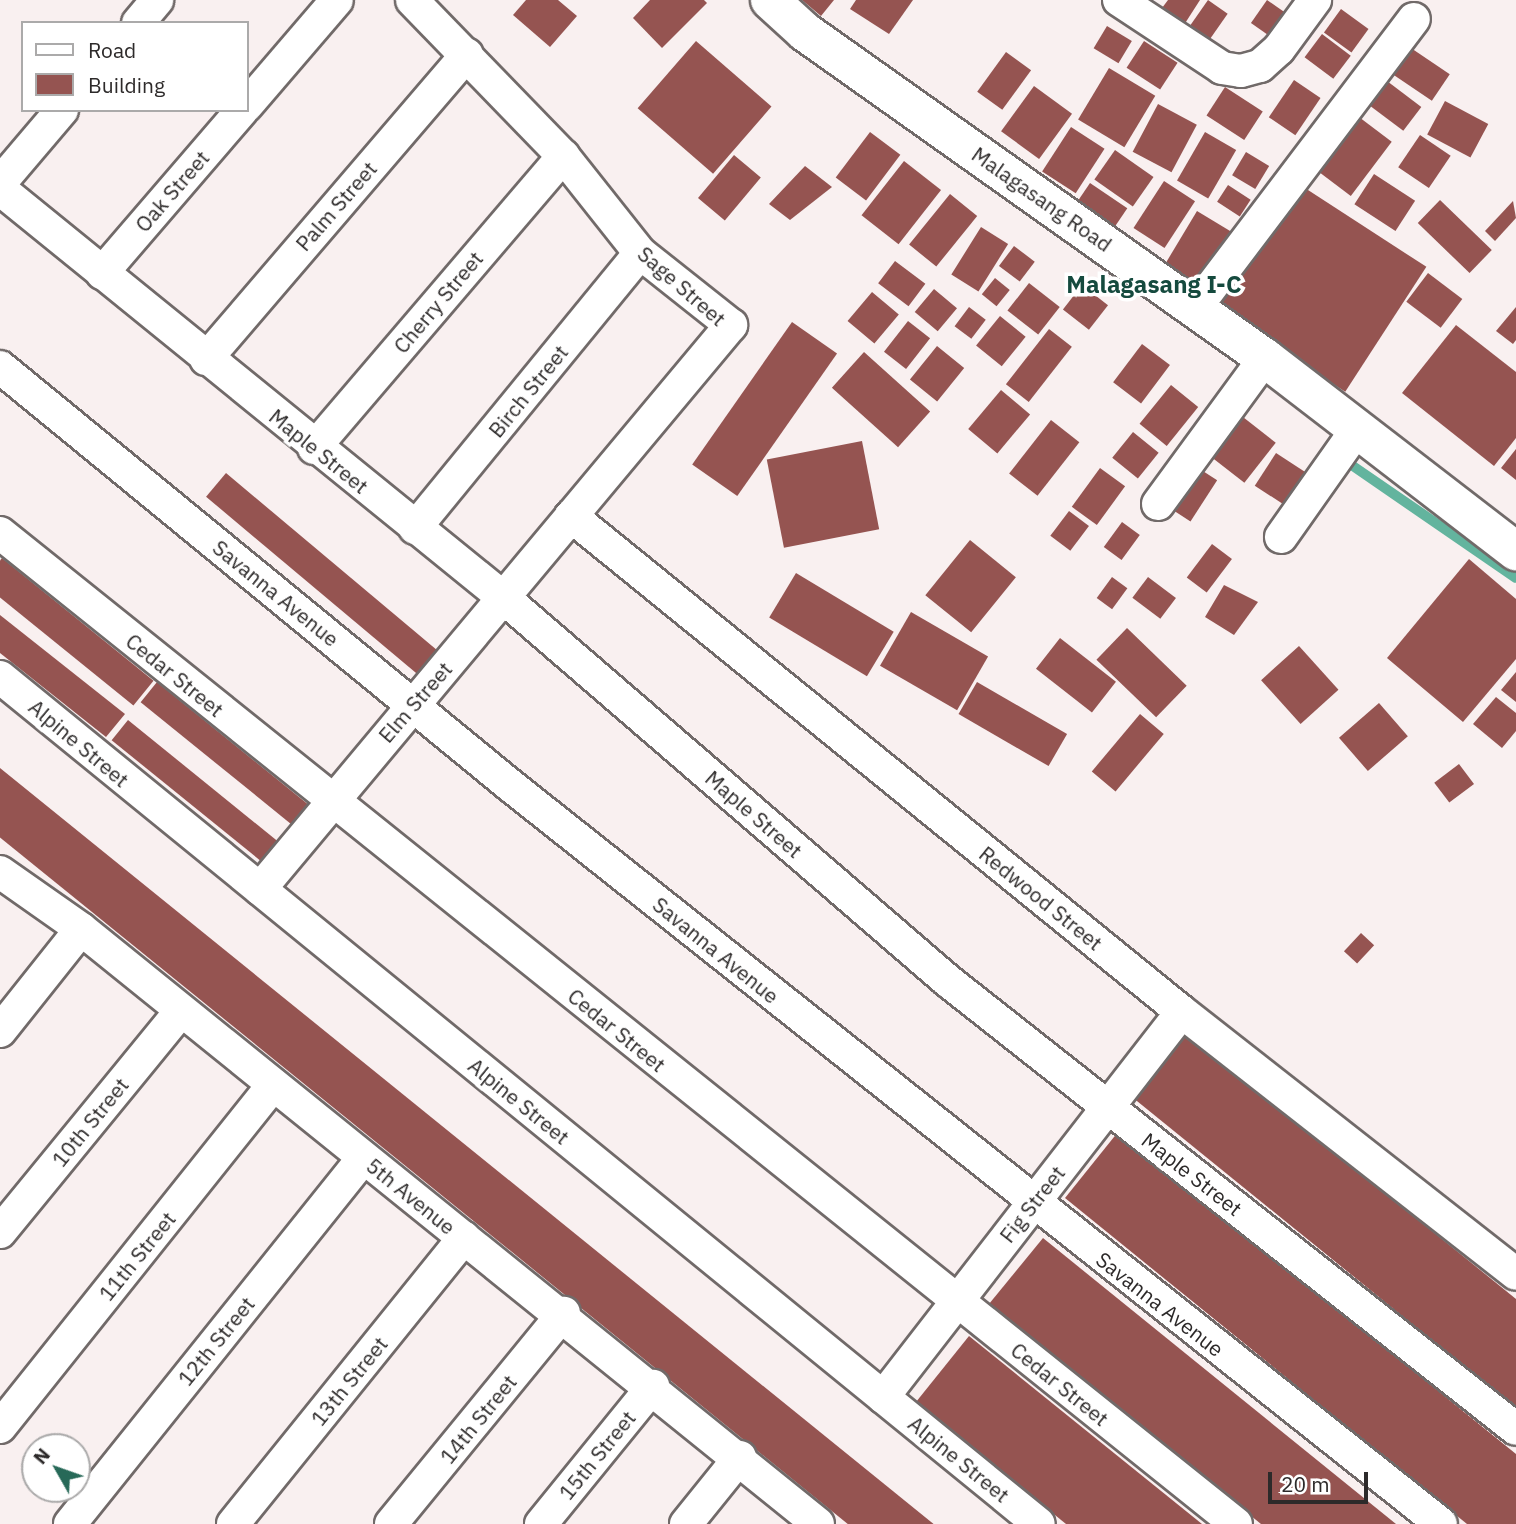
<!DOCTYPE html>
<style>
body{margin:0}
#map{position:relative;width:1516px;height:1524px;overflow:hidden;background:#f9f0f0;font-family:"IBM Plex Sans",sans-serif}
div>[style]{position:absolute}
.stream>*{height:10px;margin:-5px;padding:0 5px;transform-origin:5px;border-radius:5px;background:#63b49e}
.building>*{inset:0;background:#955451;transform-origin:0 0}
.roads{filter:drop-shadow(2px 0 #716a69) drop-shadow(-2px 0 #716a69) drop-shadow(0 2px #716a69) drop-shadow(0 -2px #716a69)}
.street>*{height:32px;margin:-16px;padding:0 16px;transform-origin:16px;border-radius:16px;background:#fff}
.secondary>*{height:38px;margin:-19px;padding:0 19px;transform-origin:19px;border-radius:19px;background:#fff}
span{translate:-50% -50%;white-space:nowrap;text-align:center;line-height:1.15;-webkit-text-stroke:7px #fff;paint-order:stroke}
.street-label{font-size:21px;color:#2d2a2a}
.quarter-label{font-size:24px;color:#154a3e;font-weight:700}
.legend{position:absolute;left:21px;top:21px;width:228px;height:91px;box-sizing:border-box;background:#fff;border:2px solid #abaaaa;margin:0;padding:9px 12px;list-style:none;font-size:21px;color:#2d2a2a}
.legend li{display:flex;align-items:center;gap:14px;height:35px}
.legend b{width:35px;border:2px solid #abaaaa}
.north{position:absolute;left:21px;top:1433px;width:70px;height:70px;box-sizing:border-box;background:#fff;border:2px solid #abaaaa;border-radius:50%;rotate:310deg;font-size:19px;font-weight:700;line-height:28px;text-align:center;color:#2d2a2a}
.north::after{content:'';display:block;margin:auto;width:24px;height:32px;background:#276958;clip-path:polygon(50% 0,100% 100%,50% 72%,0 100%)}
.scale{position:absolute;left:1268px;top:1472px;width:100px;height:32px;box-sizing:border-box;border:4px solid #2d2a2a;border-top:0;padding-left:9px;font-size:21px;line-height:24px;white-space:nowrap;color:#2d2a2a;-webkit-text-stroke:5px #fff;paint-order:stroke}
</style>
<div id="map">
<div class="stream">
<i style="left:1350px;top:464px;width:201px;rotate:34.5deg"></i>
</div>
<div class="building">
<i style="clip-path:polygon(526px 0,558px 0,577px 16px,550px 47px,513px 15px)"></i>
<i style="clip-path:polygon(650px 0,704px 0,707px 3px,662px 48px,633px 18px)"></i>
<i style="clip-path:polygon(802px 0,834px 0,821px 16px)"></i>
<i style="clip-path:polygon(856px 0,913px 0,889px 34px,850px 9px)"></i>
<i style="clip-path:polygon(1168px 0,1200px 0,1182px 28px,1159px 12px)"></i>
<i style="left:1208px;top:0;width:24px;height:32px;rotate:35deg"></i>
<i style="left:1267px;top:0;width:32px;height:28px;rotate:35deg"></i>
<i style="left:1341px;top:9px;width:34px;height:29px;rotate:36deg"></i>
<i style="left:1107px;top:26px;width:29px;height:26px;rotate:31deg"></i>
<i style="left:1322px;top:34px;width:36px;height:29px;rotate:37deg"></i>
<i style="left:696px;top:41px;width:100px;height:89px;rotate:41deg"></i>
<i style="left:1144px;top:41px;width:40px;height:32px;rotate:33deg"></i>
<i style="left:1405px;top:44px;width:54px;height:32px;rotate:34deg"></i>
<i style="left:1006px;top:52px;width:31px;height:49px;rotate:36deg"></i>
<i style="left:1109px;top:68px;width:54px;height:60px;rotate:31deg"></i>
<i style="left:1294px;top:80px;width:32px;height:45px;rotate:34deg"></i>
<i style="left:1387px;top:81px;width:43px;height:30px;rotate:37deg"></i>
<i style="left:1034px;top:86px;width:47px;height:56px;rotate:36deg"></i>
<i style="left:1225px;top:87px;width:45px;height:34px;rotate:33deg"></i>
<i style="left:1445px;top:101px;width:49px;height:38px;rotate:28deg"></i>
<i style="left:1158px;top:104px;width:44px;height:54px;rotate:28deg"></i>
<i style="left:1351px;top:111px;width:51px;height:68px;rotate:37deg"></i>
<i style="left:1071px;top:127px;width:40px;height:53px;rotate:33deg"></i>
<i style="left:870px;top:132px;width:38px;height:57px;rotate:37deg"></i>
<i style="left:1205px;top:132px;width:36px;height:56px;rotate:30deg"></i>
<i style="left:1420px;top:135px;width:37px;height:39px;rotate:34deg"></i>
<i style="left:1115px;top:150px;width:47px;height:36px;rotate:35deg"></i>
<i style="left:1246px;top:152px;width:27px;height:27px;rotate:31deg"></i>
<i style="left:734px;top:155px;width:35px;height:56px;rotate:40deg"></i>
<i style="left:904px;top:161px;width:47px;height:69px;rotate:38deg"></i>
<i style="clip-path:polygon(805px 166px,832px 187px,790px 220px,769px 204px)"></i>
<i style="left:1374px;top:174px;width:49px;height:36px;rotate:33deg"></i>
<i style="left:1288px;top:177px;width:165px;height:149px;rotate:33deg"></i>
<i style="left:1164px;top:181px;width:37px;height:56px;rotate:33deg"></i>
<i style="left:1090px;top:183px;width:45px;height:36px;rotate:34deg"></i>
<i style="left:1228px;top:185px;width:27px;height:20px;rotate:33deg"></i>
<i style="left:950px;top:194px;width:35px;height:65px;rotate:39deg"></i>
<i style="left:1440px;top:200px;width:72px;height:32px;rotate:44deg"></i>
<i style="clip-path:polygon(1513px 201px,1516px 218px,1495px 241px,1485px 231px)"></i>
<i style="left:1197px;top:211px;width:42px;height:69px;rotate:31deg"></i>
<i style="left:981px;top:227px;width:32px;height:56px;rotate:32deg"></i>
<i style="left:1014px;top:246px;width:26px;height:25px;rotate:37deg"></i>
<i style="left:895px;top:261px;width:38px;height:28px;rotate:37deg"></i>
<i style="left:1428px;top:273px;width:43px;height:36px;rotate:37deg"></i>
<i style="left:995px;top:278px;width:19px;height:21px;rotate:39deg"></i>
<i style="left:1029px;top:283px;width:39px;height:35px;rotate:38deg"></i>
<i style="left:1082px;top:285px;width:33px;height:31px;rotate:38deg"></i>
<i style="left:934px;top:289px;width:30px;height:30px;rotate:40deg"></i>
<i style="left:872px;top:292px;width:35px;height:38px;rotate:40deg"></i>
<i style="left:969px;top:307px;width:21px;height:24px;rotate:37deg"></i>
<i style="clip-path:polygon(1516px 307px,1516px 340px,1513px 344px,1496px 331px)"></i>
<i style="left:1000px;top:316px;width:33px;height:38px;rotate:39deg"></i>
<i style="left:908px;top:321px;width:28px;height:39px;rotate:38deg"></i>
<i style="left:792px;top:322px;width:55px;height:174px;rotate:35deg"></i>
<i style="clip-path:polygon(1456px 325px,1516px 372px,1516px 438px,1494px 466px,1402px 393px)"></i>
<i style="left:1049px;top:329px;width:29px;height:70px;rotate:38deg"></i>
<i style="left:1142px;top:344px;width:35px;height:48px;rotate:37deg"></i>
<i style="left:937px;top:346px;width:35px;height:43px;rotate:39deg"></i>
<i style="left:864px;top:352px;width:89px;height:48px;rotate:42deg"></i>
<i style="left:1171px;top:385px;width:35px;height:50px;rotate:39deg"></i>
<i style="left:1001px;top:390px;width:38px;height:51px;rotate:40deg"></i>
<i style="left:1234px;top:410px;width:53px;height:51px;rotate:38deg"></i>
<i style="left:1051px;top:420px;width:36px;height:68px;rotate:38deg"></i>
<i style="left:1133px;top:432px;width:33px;height:33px;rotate:39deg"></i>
<i style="left:862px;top:441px;width:90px;height:97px;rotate:79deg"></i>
<i style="clip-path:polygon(1516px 449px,1516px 480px,1501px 468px)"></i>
<i style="left:1276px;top:453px;width:48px;height:39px;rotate:33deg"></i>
<i style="left:1192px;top:464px;width:30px;height:49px;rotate:33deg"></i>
<i style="left:1100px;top:468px;width:31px;height:48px;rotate:36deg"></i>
<i style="left:226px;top:473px;width:278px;height:31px;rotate:40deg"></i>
<i style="left:1069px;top:511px;width:25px;height:31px;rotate:37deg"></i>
<i style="left:1122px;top:522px;width:22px;height:31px;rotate:36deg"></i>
<i style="left:970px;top:540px;width:59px;height:71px;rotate:39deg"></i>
<i style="left:1212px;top:544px;width:25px;height:42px;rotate:37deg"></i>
<i style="left:2px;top:558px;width:195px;height:32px;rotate:39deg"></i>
<i style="clip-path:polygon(1469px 559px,1516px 599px,1516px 659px,1463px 722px,1387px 658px)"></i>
<i style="left:796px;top:573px;width:114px;height:52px;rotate:31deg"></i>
<i style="left:1112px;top:577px;width:19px;height:26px;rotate:36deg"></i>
<i style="left:1148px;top:577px;width:35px;height:26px;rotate:37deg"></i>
<i style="clip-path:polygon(1224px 585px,1258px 602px,1234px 635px,1205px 617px)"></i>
<i style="left:911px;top:612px;width:89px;height:62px;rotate:30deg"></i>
<i style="clip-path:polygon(0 615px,125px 714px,106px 737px,0 653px)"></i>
<i style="left:1127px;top:628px;width:83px;height:44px;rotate:44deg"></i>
<i style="left:1060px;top:638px;width:71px;height:39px;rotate:38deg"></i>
<i style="left:1299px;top:646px;width:59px;height:51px;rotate:48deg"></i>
<i style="clip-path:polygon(1516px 672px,1516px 702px,1501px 690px)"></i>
<i style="left:157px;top:682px;width:195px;height:26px;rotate:39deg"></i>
<i style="left:977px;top:682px;width:104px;height:37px;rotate:30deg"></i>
<i style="clip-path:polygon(1496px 697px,1516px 713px,1516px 731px,1502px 748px,1473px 724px)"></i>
<i style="left:1379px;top:703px;width:44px;height:53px;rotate:49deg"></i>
<i style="left:1140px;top:714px;width:31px;height:75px;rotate:40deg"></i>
<i style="left:128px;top:720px;width:195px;height:26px;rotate:39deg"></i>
<i style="left:1459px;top:764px;width:25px;height:31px;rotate:53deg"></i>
<i style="left:0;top:768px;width:1206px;height:54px;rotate:39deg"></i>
<i style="left:1361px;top:933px;width:18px;height:25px;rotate:43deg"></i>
<i style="clip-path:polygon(1185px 1031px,1516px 1299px,1516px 1408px,1132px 1097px)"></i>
<i style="clip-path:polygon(1118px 1132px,1516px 1454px,1516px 1524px,1467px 1524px,1065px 1198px)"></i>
<i style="clip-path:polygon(1043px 1238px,1396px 1524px,1261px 1524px,989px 1304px)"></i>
<i style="clip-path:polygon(969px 1336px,1202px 1524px,1066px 1524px,916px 1402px)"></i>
</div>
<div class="roads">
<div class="street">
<i style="left:1119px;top:0;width:123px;rotate:33.4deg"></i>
<i style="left:1222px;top:68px;width:19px;rotate:9deg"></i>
<i style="left:1241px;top:71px;width:20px;rotate:-15deg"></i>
<i style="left:1260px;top:66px;width:25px;rotate:-42deg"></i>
<i style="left:1279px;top:49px;width:61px;rotate:-53.7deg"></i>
<i style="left:138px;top:23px;width:30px;rotate:-50deg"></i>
<i style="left:247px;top:105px;width:138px;rotate:-49.4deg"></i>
<i style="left:0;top:183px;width:96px;rotate:-49.7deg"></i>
<i style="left:0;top:189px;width:650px;rotate:39.07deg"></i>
<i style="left:505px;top:599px;width:585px;rotate:40.77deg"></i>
<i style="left:948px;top:981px;width:723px;rotate:38.26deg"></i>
<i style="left:102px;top:273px;width:215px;rotate:-49.3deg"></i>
<i style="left:1196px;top:307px;width:361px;rotate:-52.9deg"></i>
<i style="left:206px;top:359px;width:401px;rotate:-49.4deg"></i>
<i style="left:0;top:367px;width:661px;rotate:39.35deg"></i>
<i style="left:511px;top:786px;width:1187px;rotate:38.43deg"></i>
<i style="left:314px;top:448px;width:384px;rotate:-49.5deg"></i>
<i style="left:1158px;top:504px;width:181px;rotate:-53.8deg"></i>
<i style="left:571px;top:516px;width:787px;rotate:39.07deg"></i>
<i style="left:1182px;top:1012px;width:424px;rotate:38.1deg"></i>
<i style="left:415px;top:528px;width:355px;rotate:-50.7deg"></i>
<i style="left:0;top:533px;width:1584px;rotate:38.72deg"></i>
<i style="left:1281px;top:537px;width:133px;rotate:-54.8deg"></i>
<i style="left:0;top:677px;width:1340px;rotate:39.19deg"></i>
<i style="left:0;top:872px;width:99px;rotate:35.1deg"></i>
<i style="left:81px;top:929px;width:947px;rotate:38.91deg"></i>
<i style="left:260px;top:889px;width:735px;rotate:-50.13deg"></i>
<i style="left:731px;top:325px;width:116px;rotate:-141.6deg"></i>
<i style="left:640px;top:253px;width:124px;rotate:-128.4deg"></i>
<i style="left:563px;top:156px;width:217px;rotate:-134.1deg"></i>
<i style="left:0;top:1031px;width:130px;rotate:-51.5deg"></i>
<i style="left:0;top:1232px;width:284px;rotate:-50.7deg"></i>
<i style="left:883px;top:1397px;width:487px;rotate:-52.2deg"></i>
<i style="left:0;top:1427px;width:438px;rotate:-51.4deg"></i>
<i style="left:70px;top:1524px;width:469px;rotate:-51.3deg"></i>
<i style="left:233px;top:1524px;width:368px;rotate:-51.1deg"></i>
<i style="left:391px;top:1524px;width:273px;rotate:-50.7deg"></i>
<i style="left:541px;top:1524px;width:178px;rotate:-50.9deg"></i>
<i style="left:686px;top:1524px;width:86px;rotate:-51.1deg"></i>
</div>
<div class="secondary">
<i style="left:770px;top:0;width:47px;rotate:42.4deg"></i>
<i style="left:805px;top:32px;width:564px;rotate:35.33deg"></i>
<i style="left:1265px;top:358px;width:317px;rotate:37.6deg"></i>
</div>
</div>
<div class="street-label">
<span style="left:172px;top:191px;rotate:-49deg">Oak Street</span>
<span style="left:1042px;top:199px;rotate:35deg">Malagasang Road</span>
<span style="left:336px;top:206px;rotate:-49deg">Palm Street</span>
<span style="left:682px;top:286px;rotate:41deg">Sage Street</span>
<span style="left:438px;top:302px;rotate:-50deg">Cherry Street</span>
<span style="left:528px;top:391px;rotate:-51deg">Birch Street</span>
<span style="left:319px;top:451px;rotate:39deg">Maple Street</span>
<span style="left:276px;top:593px;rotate:39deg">Savanna Avenue</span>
<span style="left:175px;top:675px;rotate:39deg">Cedar Street</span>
<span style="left:415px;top:702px;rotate:-49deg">Elm Street</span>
<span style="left:79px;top:743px;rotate:40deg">Alpine Street</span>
<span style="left:754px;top:814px;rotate:41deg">Maple Street</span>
<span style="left:1041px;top:898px;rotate:39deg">Redwood Street</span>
<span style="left:716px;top:950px;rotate:39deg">Savanna Avenue</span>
<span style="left:617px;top:1030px;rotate:39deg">Cedar Street</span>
<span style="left:519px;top:1101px;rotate:39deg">Alpine Street</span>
<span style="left:90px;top:1122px;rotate:-51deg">10th Street</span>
<span style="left:1192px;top:1174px;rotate:38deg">Maple Street</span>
<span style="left:411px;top:1196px;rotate:39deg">5th Avenue</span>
<span style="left:1032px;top:1204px;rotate:-52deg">Fig Street</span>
<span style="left:137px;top:1256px;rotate:-51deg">11th Street</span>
<span style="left:1160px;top:1304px;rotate:38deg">Savanna Avenue</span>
<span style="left:216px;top:1341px;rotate:-51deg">12th Street</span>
<span style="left:349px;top:1381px;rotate:-51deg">13th Street</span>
<span style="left:1060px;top:1384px;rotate:39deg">Cedar Street</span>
<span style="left:478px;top:1419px;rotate:-51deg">14th Street</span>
<span style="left:597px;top:1455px;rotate:-51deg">15th Street</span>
<span style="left:959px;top:1459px;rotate:39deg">Alpine Street</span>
</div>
<div class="quarter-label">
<span style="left:1154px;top:285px">Malagasang I-C</span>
</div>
<ul class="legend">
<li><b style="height:9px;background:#fff"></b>Road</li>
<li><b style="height:19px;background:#955451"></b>Building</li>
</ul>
<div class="north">N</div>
<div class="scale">20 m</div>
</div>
